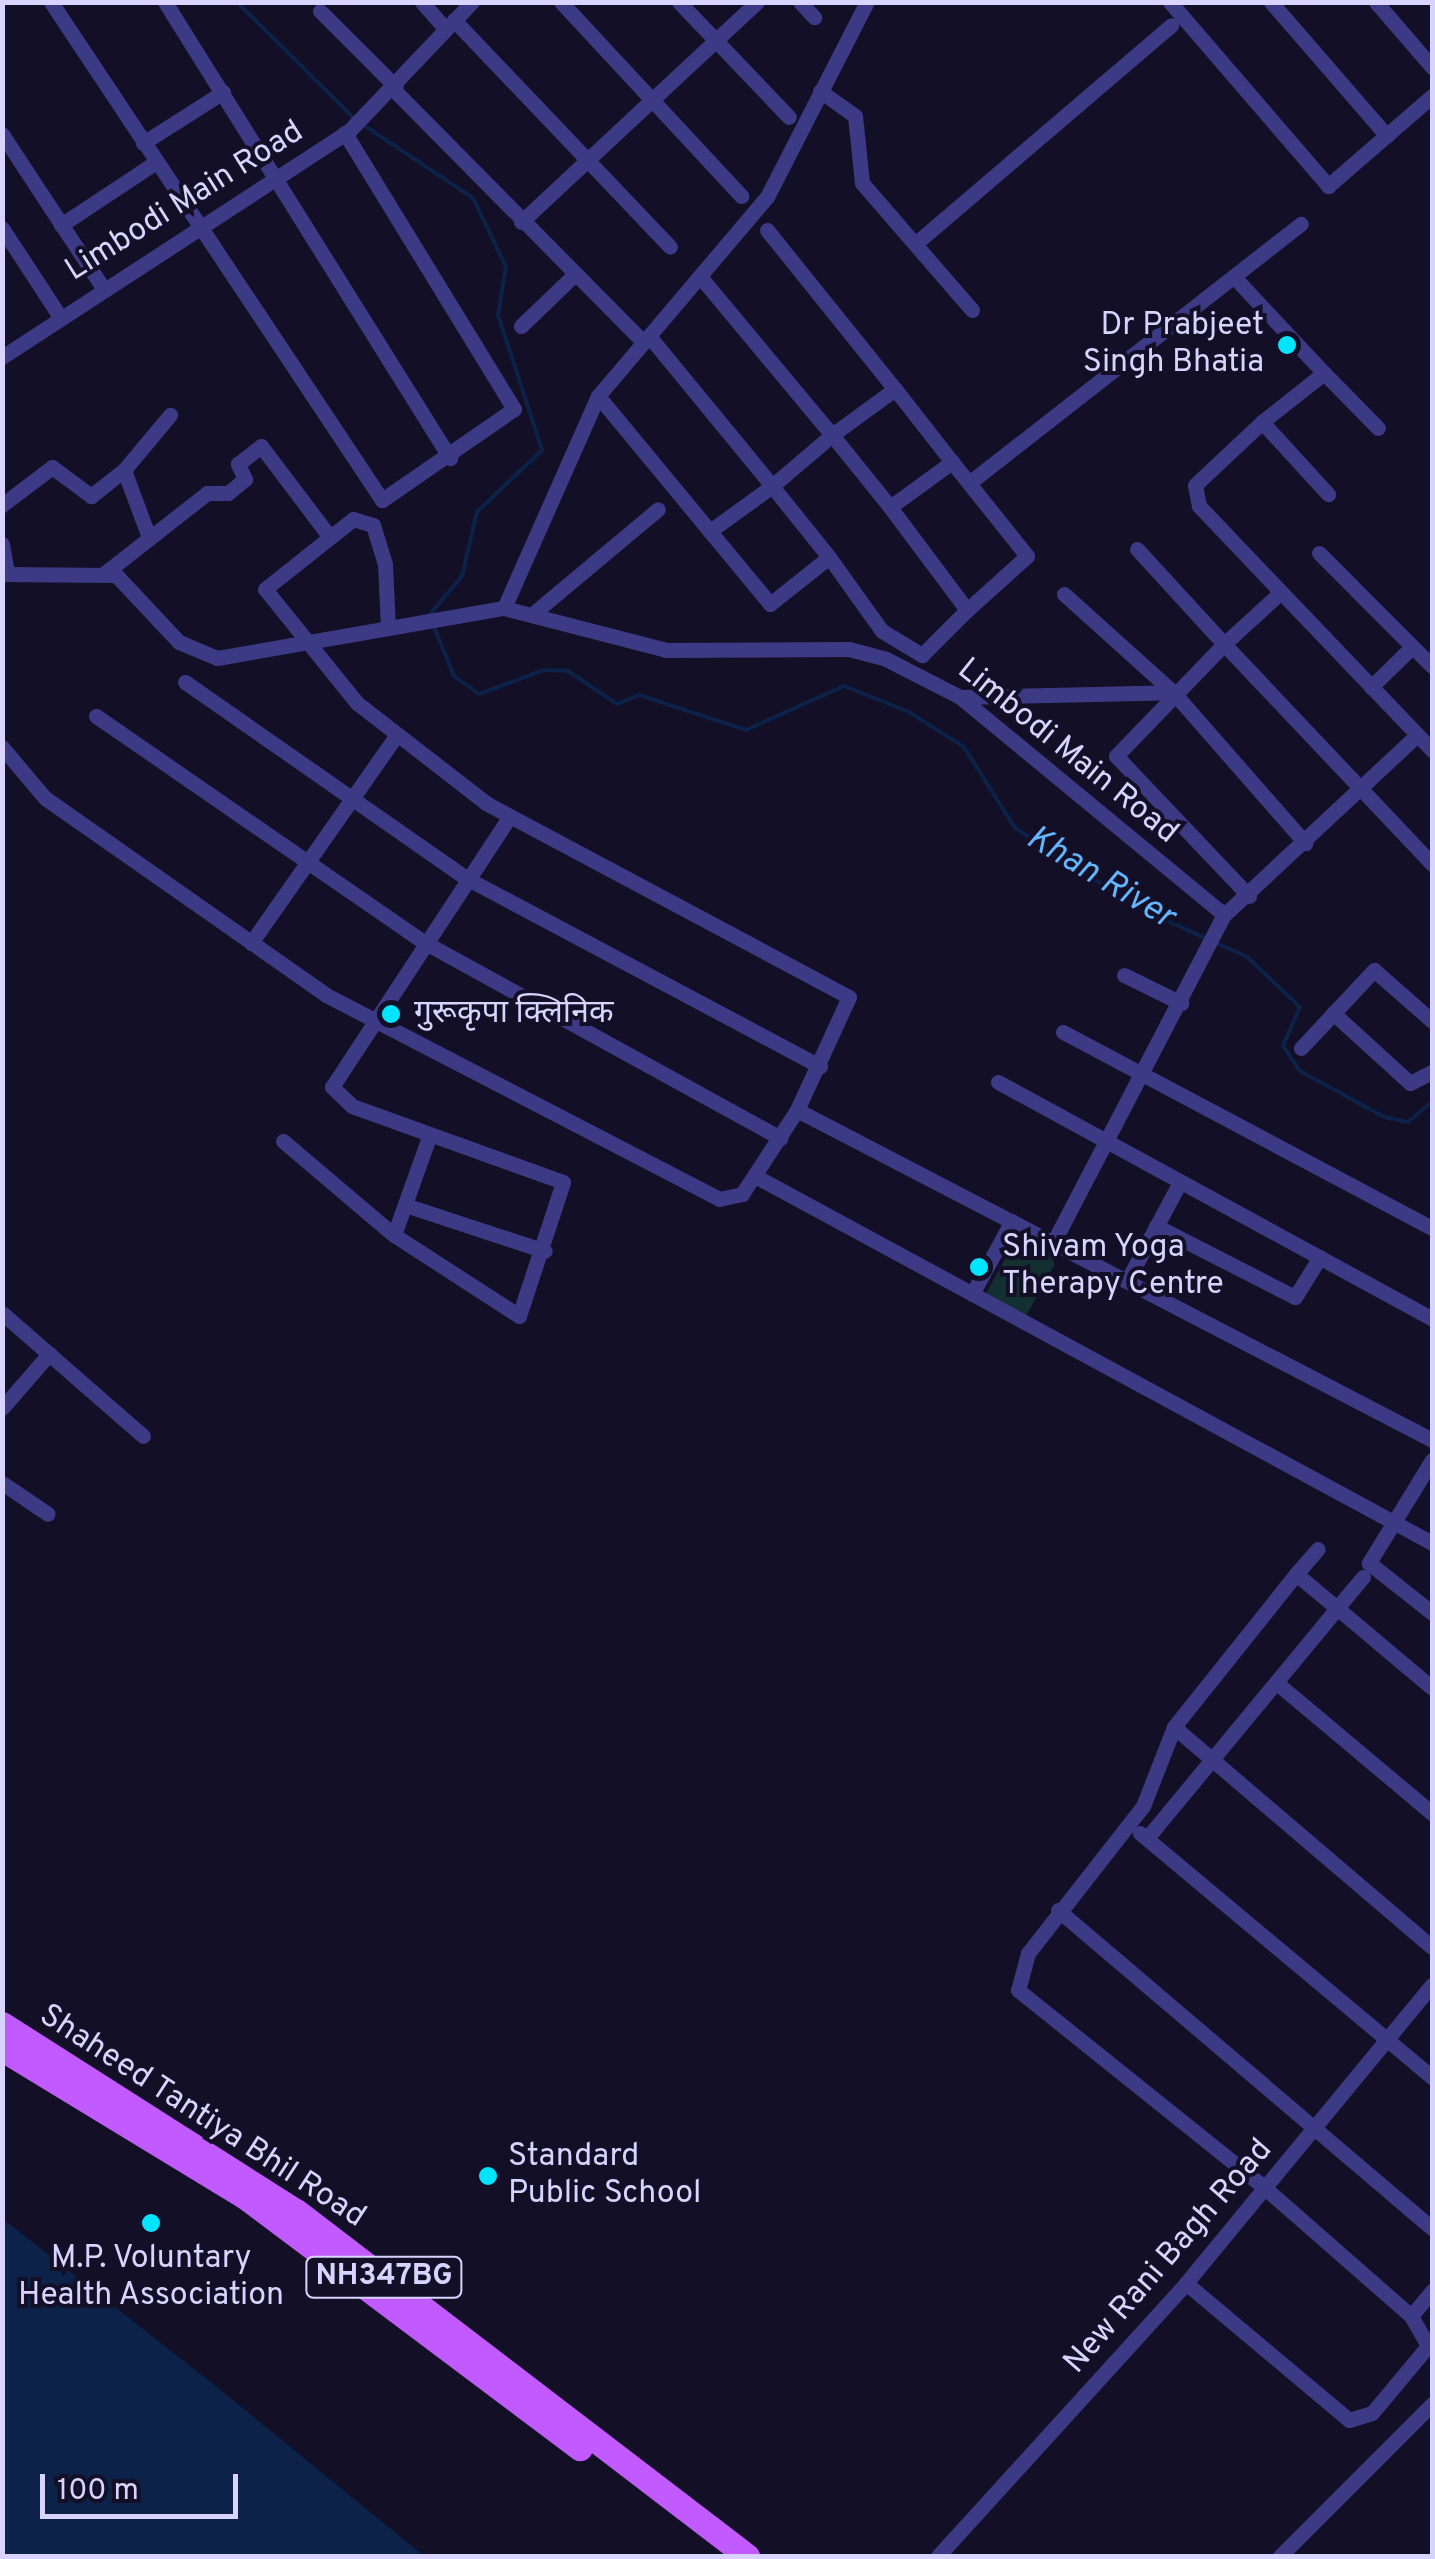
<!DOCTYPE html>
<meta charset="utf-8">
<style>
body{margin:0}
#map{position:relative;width:1435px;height:2559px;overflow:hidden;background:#130f26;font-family:Overpass,"Noto Sans Devanagari",sans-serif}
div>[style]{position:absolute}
.green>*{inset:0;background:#12302f;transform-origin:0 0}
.water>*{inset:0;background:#0c2248}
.stream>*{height:4px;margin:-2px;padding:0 2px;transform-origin:2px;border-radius:2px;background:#0c2248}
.street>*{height:15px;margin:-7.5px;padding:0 7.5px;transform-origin:7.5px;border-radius:7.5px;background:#3d3a85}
.primary>*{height:25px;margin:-12.5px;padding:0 12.5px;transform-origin:12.5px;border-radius:12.5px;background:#c25bff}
.dots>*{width:28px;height:28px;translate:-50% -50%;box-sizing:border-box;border:5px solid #130f26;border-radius:50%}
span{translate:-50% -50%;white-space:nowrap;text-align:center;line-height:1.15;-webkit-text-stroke:8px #130f26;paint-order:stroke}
.shield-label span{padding:2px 8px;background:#130f26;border:2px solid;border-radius:8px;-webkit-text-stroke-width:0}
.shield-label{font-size:30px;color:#d9d4ff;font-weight:700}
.street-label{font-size:32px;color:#d9d4ff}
.poi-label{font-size:32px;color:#d9d4ff}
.right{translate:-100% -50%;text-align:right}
.left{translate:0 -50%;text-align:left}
.water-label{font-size:35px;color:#62b6ff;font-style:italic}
.frame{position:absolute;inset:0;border:5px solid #d9d4ff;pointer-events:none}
.scale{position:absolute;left:40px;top:2474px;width:198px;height:45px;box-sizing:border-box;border:5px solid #d9d4ff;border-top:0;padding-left:12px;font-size:30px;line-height:35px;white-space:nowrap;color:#d9d4ff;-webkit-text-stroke:8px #130f26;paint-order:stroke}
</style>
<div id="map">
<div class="green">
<i style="left:1020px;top:1232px;width:46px;height:72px;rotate:29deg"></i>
</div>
<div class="water">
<i style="clip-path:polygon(3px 2219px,217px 2387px,424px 2556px,3px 2556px)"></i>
</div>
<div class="stream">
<i style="left:237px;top:2px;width:166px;rotate:44.8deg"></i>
<i style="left:362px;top:124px;width:133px;rotate:33.7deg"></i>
<i style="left:473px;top:198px;width:76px;rotate:64.4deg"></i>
<i style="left:506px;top:267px;width:49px;rotate:99.5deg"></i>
<i style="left:498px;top:315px;width:142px;rotate:71.9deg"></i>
<i style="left:542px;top:450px;width:90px;rotate:136.4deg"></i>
<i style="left:477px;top:512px;width:66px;rotate:103.2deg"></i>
<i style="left:462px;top:576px;width:51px;rotate:130.2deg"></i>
<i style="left:433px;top:624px;width:56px;rotate:68deg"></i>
<i style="left:454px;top:676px;width:31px;rotate:36deg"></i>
<i style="left:479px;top:694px;width:69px;rotate:-20.3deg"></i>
<i style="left:544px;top:670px;width:24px;rotate:2deg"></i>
<i style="left:568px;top:671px;width:59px;rotate:34deg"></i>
<i style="left:617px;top:704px;width:24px;rotate:-22deg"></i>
<i style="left:639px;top:695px;width:113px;rotate:18.1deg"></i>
<i style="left:746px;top:730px;width:107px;rotate:-24.2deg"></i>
<i style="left:844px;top:686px;width:70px;rotate:21.8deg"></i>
<i style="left:909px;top:712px;width:65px;rotate:32.5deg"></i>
<i style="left:964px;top:747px;width:96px;rotate:57.8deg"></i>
<i style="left:1015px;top:828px;width:145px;rotate:32.9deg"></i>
<i style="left:1137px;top:907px;width:75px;rotate:24.5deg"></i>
<i style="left:1214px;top:942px;width:35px;rotate:24deg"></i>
<i style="left:1246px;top:956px;width:74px;rotate:43.4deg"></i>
<i style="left:1300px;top:1007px;width:43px;rotate:113.6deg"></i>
<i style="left:1283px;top:1046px;width:30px;rotate:56deg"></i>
<i style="left:1300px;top:1071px;width:96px;rotate:28.7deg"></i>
<i style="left:1384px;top:1117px;width:25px;rotate:12deg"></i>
<i style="left:1408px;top:1122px;width:31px;rotate:-40deg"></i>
</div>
<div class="street">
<i style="left:51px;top:2px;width:598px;rotate:56.39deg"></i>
<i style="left:382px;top:500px;width:160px;rotate:-34.6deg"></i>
<i style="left:514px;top:409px;width:324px;rotate:-121.5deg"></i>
<i style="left:165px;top:2px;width:538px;rotate:57.99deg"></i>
<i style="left:422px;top:2px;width:35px;rotate:49deg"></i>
<i style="left:561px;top:2px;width:265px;rotate:47.1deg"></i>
<i style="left:679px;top:2px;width:159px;rotate:46.3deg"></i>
<i style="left:800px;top:2px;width:21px;rotate:47deg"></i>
<i style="left:1170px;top:2px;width:243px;rotate:49.3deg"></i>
<i style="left:1328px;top:186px;width:138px;rotate:-40.9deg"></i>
<i style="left:1271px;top:2px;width:177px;rotate:49.1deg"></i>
<i style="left:1376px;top:2px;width:86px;rotate:49.3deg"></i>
<i style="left:320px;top:11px;width:107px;rotate:45deg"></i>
<i style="left:454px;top:20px;width:313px;rotate:46.4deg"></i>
<i style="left:394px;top:90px;width:353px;rotate:45.3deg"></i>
<i style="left:820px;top:91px;width:43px;rotate:35.5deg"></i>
<i style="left:855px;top:116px;width:67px;rotate:84deg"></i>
<i style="left:862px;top:183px;width:168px;rotate:49.1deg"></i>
<i style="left:2px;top:134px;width:182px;rotate:56.7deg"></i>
<i style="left:143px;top:143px;width:95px;rotate:-32.5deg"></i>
<i style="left:521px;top:222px;width:323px;rotate:-43deg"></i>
<i style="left:61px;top:225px;width:114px;rotate:-33.6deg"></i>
<i style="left:2px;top:228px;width:104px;rotate:56.8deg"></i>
<i style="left:767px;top:230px;width:204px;rotate:51.2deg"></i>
<i style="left:895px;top:389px;width:78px;rotate:143.9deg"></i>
<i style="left:832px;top:435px;width:92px;rotate:51.1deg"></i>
<i style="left:890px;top:507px;width:77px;rotate:-36deg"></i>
<i style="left:952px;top:462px;width:93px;rotate:-128deg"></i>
<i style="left:915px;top:244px;width:337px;rotate:-40.5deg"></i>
<i style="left:1235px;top:278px;width:130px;rotate:46.9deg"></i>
<i style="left:1324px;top:373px;width:79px;rotate:141.7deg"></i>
<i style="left:521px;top:326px;width:74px;rotate:-43.9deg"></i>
<i style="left:649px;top:336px;width:194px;rotate:50.6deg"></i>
<i style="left:772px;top:486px;width:77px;rotate:144deg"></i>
<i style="left:2px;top:357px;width:414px;rotate:-33.1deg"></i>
<i style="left:349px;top:131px;width:178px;rotate:-46.4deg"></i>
<i style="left:1324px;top:373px;width:77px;rotate:45.5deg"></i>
<i style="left:598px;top:396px;width:270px;rotate:50.4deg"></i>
<i style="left:770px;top:604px;width:75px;rotate:-38.5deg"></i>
<i style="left:829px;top:557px;width:91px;rotate:-128.8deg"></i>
<i style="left:772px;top:486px;width:79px;rotate:-40.4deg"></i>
<i style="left:832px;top:435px;width:202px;rotate:-129.8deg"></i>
<i style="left:952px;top:462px;width:120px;rotate:51.4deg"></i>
<i style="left:1027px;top:556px;width:81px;rotate:138deg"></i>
<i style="left:969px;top:483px;width:421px;rotate:-38deg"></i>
<i style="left:2px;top:505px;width:63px;rotate:-37.2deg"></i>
<i style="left:52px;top:467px;width:49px;rotate:36.6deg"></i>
<i style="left:91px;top:496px;width:42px;rotate:-38.2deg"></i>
<i style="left:147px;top:532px;width:66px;rotate:-110.4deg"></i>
<i style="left:124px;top:470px;width:72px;rotate:-50.1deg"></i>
<i style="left:2px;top:544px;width:29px;rotate:80deg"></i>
<i style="left:1137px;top:549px;width:129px;rotate:47.5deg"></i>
<i style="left:1224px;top:644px;width:77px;rotate:-42.4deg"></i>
<i style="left:1281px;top:592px;width:219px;rotate:46.3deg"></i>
<i style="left:1319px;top:553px;width:160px;rotate:45deg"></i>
<i style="left:829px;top:557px;width:91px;rotate:54.4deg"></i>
<i style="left:882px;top:631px;width:47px;rotate:31deg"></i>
<i style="left:922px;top:655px;width:64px;rotate:-45deg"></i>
<i style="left:967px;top:610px;width:129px;rotate:-126.8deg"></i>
<i style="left:105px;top:573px;width:130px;rotate:-38.1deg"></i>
<i style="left:207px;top:493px;width:21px"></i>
<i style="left:228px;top:493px;width:22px;rotate:-39deg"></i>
<i style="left:245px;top:479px;width:17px;rotate:-115deg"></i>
<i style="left:238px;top:464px;width:29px;rotate:-38deg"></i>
<i style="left:261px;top:446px;width:113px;rotate:52.9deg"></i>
<i style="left:2px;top:574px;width:114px;rotate:0.5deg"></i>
<i style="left:116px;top:575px;width:92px;rotate:46.8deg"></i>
<i style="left:179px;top:642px;width:41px;rotate:22.8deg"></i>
<i style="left:217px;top:658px;width:291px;rotate:-9.9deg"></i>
<i style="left:504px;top:608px;width:167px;rotate:14.5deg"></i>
<i style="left:666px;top:650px;width:183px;rotate:-0.3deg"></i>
<i style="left:849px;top:649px;width:38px;rotate:15deg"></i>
<i style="left:886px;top:659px;width:83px;rotate:27.2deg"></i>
<i style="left:960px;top:697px;width:342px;rotate:39.5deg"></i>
<i style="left:1281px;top:592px;width:119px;rotate:-133.6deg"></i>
<i style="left:1199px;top:506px;width:21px;rotate:-101deg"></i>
<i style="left:1195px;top:485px;width:92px;rotate:-43.2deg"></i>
<i style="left:1262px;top:422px;width:98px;rotate:47.5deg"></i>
<i style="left:1064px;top:594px;width:147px;rotate:42deg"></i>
<i style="left:1173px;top:692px;width:201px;rotate:48.8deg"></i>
<i style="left:504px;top:608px;width:232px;rotate:-66.1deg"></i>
<i style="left:598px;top:396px;width:261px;rotate:-49.7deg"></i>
<i style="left:767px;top:197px;width:219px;rotate:-62.9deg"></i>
<i style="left:535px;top:612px;width:160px;rotate:-39.9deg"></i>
<i style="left:185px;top:682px;width:343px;rotate:34.9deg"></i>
<i style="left:466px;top:878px;width:401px;rotate:28deg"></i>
<i style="left:1371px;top:687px;width:57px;rotate:-44.3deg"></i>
<i style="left:960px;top:697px;width:213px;rotate:-1.3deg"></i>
<i style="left:96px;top:716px;width:396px;rotate:34.6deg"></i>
<i style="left:422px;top:941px;width:409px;rotate:28.8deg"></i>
<i style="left:2px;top:747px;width:67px;rotate:49.9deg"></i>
<i style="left:45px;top:798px;width:343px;rotate:35deg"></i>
<i style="left:326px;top:995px;width:443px;rotate:27.4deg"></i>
<i style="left:719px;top:1199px;width:24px;rotate:-12deg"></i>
<i style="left:742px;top:1194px;width:100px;rotate:-56.8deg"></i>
<i style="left:797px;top:1110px;width:124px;rotate:-65.3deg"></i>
<i style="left:849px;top:997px;width:412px;rotate:-151.9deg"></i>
<i style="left:486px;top:803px;width:163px;rotate:-142.2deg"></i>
<i style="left:357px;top:703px;width:146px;rotate:-128.9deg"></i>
<i style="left:265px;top:589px;width:112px;rotate:-38.5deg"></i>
<i style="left:353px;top:519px;width:21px;rotate:17deg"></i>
<i style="left:373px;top:525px;width:41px;rotate:72.9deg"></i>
<i style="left:385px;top:564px;width:64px;rotate:87.3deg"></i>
<i style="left:1249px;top:896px;width:193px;rotate:-133.5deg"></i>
<i style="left:1116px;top:756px;width:156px;rotate:-46deg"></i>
<i style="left:1224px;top:644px;width:303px;rotate:46.6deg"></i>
<i style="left:251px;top:943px;width:253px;rotate:-55deg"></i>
<i style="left:1124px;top:975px;width:64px;rotate:26.2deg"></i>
<i style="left:1333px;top:1013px;width:104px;rotate:42.3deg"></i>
<i style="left:1410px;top:1083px;width:25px;rotate:-27deg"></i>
<i style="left:1063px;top:1032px;width:418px;rotate:28deg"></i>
<i style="left:1301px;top:1048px;width:107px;rotate:-46.9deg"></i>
<i style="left:1374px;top:970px;width:77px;rotate:41.3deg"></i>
<i style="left:998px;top:1082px;width:494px;rotate:28.6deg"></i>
<i style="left:797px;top:1110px;width:716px;rotate:27.46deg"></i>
<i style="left:429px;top:1137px;width:104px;rotate:109.7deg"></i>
<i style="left:394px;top:1235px;width:149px;rotate:32.9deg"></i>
<i style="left:519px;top:1316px;width:141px;rotate:-71.8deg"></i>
<i style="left:563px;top:1182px;width:224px;rotate:-160.2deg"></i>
<i style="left:352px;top:1106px;width:28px;rotate:-136deg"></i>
<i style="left:332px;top:1087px;width:324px;rotate:-56.7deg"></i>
<i style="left:283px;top:1141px;width:145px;rotate:40.3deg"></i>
<i style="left:755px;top:1176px;width:770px;rotate:28.46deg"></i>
<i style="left:405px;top:1205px;width:147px;rotate:18.2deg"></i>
<i style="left:1156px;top:1226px;width:156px;rotate:27.1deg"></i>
<i style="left:1295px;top:1297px;width:47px;rotate:-58deg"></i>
<i style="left:1053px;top:1243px;width:370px;rotate:-62.5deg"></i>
<i style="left:1224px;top:915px;width:264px;rotate:-43deg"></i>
<i style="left:1127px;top:1281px;width:112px;rotate:-61.8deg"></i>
<i style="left:972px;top:1294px;width:83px;rotate:-61.3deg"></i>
<i style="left:2px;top:1313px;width:187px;rotate:41.1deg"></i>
<i style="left:2px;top:1408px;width:72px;rotate:-49deg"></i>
<i style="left:1432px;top:1460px;width:121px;rotate:121.5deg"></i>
<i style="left:1369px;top:1563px;width:80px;rotate:38.4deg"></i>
<i style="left:2px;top:1483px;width:55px;rotate:34deg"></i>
<i style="left:1296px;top:1574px;width:33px;rotate:-49deg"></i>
<i style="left:1363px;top:1577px;width:40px;rotate:130deg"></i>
<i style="left:1337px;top:1608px;width:124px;rotate:40.1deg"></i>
<i style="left:1278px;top:1684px;width:201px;rotate:40deg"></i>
<i style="left:1174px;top:1727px;width:339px;rotate:40.5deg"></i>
<i style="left:1140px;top:1833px;width:381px;rotate:39.9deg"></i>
<i style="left:1147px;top:1838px;width:298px;rotate:-50.4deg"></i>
<i style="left:1337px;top:1608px;width:53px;rotate:-140.3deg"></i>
<i style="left:1296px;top:1574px;width:196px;rotate:128.6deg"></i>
<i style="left:1174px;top:1727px;width:85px;rotate:111.4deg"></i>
<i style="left:1143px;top:1806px;width:187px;rotate:128deg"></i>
<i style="left:1028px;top:1953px;width:38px;rotate:105deg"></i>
<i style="left:1018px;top:1990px;width:318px;rotate:38.7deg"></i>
<i style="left:1266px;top:2189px;width:193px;rotate:41.2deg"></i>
<i style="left:1411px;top:2316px;width:34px;rotate:60deg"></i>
<i style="left:1428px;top:2346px;width:87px;rotate:129.9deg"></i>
<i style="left:1372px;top:2413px;width:24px;rotate:163deg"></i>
<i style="left:1349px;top:2420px;width:213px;rotate:-140deg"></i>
<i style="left:1058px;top:1910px;width:491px;rotate:40.4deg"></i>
<i style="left:1411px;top:2316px;width:33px;rotate:-50deg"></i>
<i style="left:938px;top:2556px;width:369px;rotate:-47.7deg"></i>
<i style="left:1186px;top:2283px;width:386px;rotate:-50.5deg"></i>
<i style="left:1280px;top:2556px;width:215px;rotate:-45deg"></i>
</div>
<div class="primary">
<i style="left:2px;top:2024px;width:348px;rotate:32.5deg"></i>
<i style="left:296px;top:2211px;width:568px;rotate:37.41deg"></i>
<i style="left:2px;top:2049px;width:283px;rotate:31.3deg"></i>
<i style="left:244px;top:2196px;width:420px;rotate:36.9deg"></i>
</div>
<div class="dots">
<i style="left:1287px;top:345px;background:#00e5ff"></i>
<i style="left:391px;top:1014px;background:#00e5ff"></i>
<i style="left:979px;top:1267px;background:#00e5ff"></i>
<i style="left:488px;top:2176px;background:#00e5ff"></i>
<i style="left:151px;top:2223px;background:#00e5ff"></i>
</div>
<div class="shield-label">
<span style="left:384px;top:2277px">NH347BG</span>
</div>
<div class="street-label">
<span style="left:185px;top:202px;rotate:-32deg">Limbodi Main Road</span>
<span style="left:1067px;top:752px;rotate:39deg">Limbodi Main Road</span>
<span style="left:202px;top:2117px;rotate:33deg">Shaheed Tantiya Bhil Road</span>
<span style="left:1169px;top:2257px;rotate:-49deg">New Rani Bagh Road</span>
</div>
<div class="poi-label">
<span class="right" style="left:1264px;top:345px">Dr Prabjeet<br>Singh Bhatia</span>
<span class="left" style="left:414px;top:1014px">गुरूकृपा क्लिनिक</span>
<span class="left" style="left:1002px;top:1267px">Shivam Yoga<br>Therapy Centre</span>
<span class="left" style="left:508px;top:2176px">Standard<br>Public School</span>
<span style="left:151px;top:2278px">M.P. Voluntary<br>Health Association</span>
</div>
<div class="water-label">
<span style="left:1100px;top:878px;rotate:31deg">Khan River</span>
</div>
<div class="frame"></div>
<div class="scale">100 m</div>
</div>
